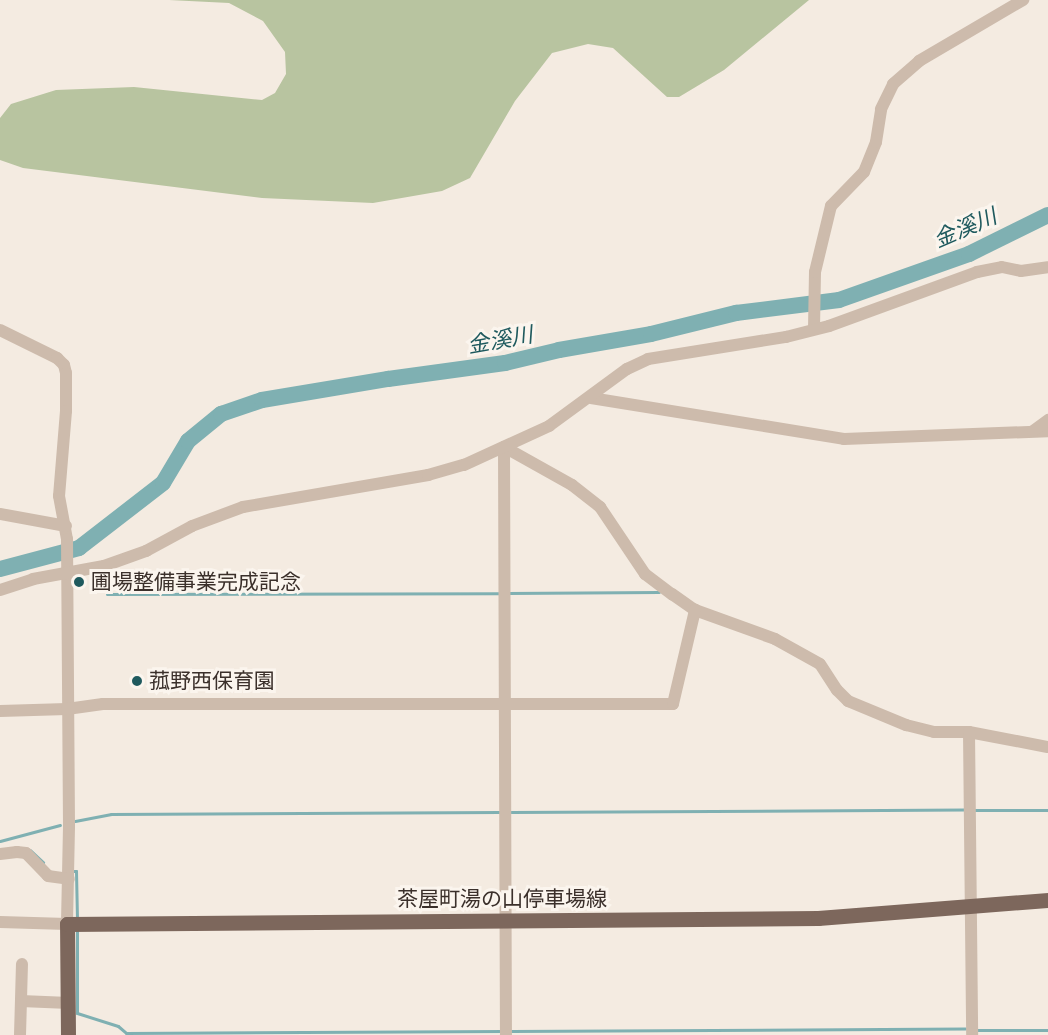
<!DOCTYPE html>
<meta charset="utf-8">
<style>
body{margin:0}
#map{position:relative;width:1048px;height:1035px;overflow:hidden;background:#f4ebe1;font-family:Montserrat,"Noto Sans JP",sans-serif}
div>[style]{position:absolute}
.green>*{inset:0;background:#b8c4a0}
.stream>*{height:3px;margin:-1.5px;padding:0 1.5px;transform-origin:1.5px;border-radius:1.5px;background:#7fb0b2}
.river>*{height:16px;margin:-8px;padding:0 8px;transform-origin:8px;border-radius:8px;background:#7fb0b2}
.minor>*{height:12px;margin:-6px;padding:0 6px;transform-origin:6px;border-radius:6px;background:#cdbbac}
.major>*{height:15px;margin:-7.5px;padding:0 7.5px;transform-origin:7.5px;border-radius:7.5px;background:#7d675c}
.dots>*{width:16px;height:16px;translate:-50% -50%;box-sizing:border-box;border:3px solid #fbf5ee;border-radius:50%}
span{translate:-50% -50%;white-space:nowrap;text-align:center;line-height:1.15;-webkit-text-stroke:6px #fbf5ee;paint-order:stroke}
.poi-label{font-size:21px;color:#3b302b}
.left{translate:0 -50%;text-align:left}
.street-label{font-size:21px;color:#3b302b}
.water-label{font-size:22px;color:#1f5a5e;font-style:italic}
</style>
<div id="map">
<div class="green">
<i style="clip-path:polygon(169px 0,809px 0,724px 70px,679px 97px,667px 97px,613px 48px,588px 44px,552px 53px,515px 101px,470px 178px,442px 191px,373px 203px,262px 198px,23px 168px,0 160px,0 118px,11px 104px,56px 90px,134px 87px,262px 100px,275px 93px,286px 74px,285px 52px,263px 21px,229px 3px)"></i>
</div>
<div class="stream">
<i style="left:507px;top:593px;width:152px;rotate:-0.4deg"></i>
<i style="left:107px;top:594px;width:394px;rotate:-0.1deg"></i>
<i style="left:972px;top:810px;width:76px"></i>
<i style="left:511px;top:812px;width:454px;rotate:-0.3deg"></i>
<i style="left:75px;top:821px;width:37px;rotate:-11deg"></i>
<i style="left:111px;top:814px;width:388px;rotate:-0.3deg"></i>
<i style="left:0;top:841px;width:62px;rotate:-14.9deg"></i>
<i style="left:30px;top:850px;width:18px;rotate:43deg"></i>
<i style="left:72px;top:871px;width:4px"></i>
<i style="left:76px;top:871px;width:49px;rotate:88.8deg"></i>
<i style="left:77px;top:929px;width:84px;rotate:90deg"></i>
<i style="left:77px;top:1013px;width:43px;rotate:17.6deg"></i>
<i style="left:118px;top:1026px;width:11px;rotate:41deg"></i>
<i style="left:126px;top:1033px;width:378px;rotate:-0.3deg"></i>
<i style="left:976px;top:1030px;width:72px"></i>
<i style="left:511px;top:1031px;width:454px;rotate:-0.3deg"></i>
</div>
<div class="river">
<i style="left:0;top:569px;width:82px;rotate:-14.9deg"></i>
<i style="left:79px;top:548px;width:106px;rotate:-37.7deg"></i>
<i style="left:163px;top:483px;width:49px;rotate:-59.2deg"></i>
<i style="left:188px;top:441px;width:43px;rotate:-39.3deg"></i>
<i style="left:221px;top:414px;width:43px;rotate:-18.9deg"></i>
<i style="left:262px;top:400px;width:128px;rotate:-9.5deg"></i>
<i style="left:388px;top:379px;width:118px;rotate:-7.8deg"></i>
<i style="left:505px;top:363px;width:56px;rotate:-13.5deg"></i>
<i style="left:559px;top:350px;width:93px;rotate:-9.9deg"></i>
<i style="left:651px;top:334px;width:88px;rotate:-13.9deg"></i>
<i style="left:736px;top:313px;width:104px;rotate:-7.2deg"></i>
<i style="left:839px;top:300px;width:138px;rotate:-19.5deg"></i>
<i style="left:969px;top:254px;width:88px;rotate:-26.3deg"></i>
</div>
<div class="minor">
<i style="left:814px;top:329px;width:57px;rotate:-89deg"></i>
<i style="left:815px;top:272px;width:68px;rotate:-76.4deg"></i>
<i style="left:831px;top:206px;width:47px;rotate:-45.9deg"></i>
<i style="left:864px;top:172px;width:32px;rotate:-68deg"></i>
<i style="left:876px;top:142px;width:33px;rotate:-81deg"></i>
<i style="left:881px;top:109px;width:28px;rotate:-64deg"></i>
<i style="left:893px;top:84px;width:35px;rotate:-41deg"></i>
<i style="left:919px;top:61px;width:121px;rotate:-30.4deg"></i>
<i style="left:0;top:330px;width:64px;rotate:26.2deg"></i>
<i style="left:57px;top:358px;width:10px;rotate:45deg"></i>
<i style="left:64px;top:365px;width:8px;rotate:76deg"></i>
<i style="left:66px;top:373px;width:38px;rotate:90deg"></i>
<i style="left:66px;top:411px;width:85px;rotate:94.7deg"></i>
<i style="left:59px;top:496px;width:44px;rotate:79.5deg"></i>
<i style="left:67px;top:539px;width:288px;rotate:89.6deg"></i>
<i style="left:69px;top:827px;width:97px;rotate:91.2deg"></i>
<i style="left:67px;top:924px;width:67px;rotate:-178.3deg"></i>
<i style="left:591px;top:398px;width:256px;rotate:9.2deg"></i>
<i style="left:844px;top:439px;width:204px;rotate:-2.2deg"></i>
<i style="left:1033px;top:431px;width:19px;rotate:-36deg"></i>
<i style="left:504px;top:447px;width:78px;rotate:29.2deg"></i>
<i style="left:572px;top:485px;width:36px;rotate:38deg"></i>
<i style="left:600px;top:507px;width:81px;rotate:56.1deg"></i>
<i style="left:645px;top:574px;width:34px;rotate:37deg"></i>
<i style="left:672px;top:594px;width:28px;rotate:35deg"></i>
<i style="left:695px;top:610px;width:85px;rotate:19.9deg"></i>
<i style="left:775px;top:639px;width:51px;rotate:29.1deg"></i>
<i style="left:820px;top:664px;width:31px;rotate:57deg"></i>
<i style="left:837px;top:690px;width:16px;rotate:45deg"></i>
<i style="left:848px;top:701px;width:63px;rotate:22.5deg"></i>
<i style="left:906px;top:725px;width:29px;rotate:14deg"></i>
<i style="left:934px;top:732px;width:35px"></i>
<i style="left:969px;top:732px;width:80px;rotate:10.8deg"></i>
<i style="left:504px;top:447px;width:588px;rotate:89.81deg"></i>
<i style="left:0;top:514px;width:67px;rotate:10.3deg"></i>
<i style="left:0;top:590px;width:35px;rotate:-18deg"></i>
<i style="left:33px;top:579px;width:72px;rotate:-10.4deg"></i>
<i style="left:104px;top:566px;width:45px;rotate:-19.7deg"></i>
<i style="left:146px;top:551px;width:52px;rotate:-28.5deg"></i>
<i style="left:192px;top:526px;width:54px;rotate:-20.4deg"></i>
<i style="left:243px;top:507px;width:188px;rotate:-9.8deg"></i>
<i style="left:428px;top:475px;width:37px;rotate:-16deg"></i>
<i style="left:464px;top:465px;width:94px;rotate:-24.6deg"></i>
<i style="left:549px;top:426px;width:97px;rotate:-36.2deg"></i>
<i style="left:627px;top:369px;width:23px;rotate:-25deg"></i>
<i style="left:648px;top:359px;width:140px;rotate:-9.1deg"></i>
<i style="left:786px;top:337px;width:44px;rotate:-14.3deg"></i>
<i style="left:829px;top:326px;width:158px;rotate:-20deg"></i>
<i style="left:977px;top:272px;width:25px;rotate:-11deg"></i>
<i style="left:1002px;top:267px;width:19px;rotate:12deg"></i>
<i style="left:1021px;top:271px;width:27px;rotate:-8deg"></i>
<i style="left:0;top:711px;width:67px;rotate:-1.7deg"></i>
<i style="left:67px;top:709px;width:36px;rotate:-8deg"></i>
<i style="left:103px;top:704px;width:570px"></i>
<i style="left:673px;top:704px;width:97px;rotate:-76.8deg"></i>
<i style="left:969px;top:732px;width:303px;rotate:89.4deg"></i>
<i style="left:0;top:854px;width:17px;rotate:-7deg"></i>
<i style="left:17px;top:852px;width:9px;rotate:6deg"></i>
<i style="left:26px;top:853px;width:32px;rotate:46deg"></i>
<i style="left:48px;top:876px;width:21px;rotate:8deg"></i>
<i style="left:21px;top:1001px;width:48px;rotate:2.4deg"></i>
<i style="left:20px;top:1035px;width:71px;rotate:-88.4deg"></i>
</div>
<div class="major">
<i style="left:68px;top:1035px;width:111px;rotate:-90.5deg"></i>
<i style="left:67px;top:924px;width:751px;rotate:-0.46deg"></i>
<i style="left:818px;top:918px;width:231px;rotate:-4.5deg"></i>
</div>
<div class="dots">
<i style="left:79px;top:582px;background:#1f5a5e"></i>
<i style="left:137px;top:681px;background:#1f5a5e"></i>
</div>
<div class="poi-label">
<span class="left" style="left:91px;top:582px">圃場整備事業完成記念</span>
<span class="left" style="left:149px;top:681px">菰野西保育園</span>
</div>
<div class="street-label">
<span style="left:502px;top:899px">茶屋町湯の山停車場線</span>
</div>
<div class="water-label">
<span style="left:965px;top:228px;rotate:-23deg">金溪川</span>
<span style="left:500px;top:340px;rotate:-10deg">金溪川</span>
</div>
</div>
